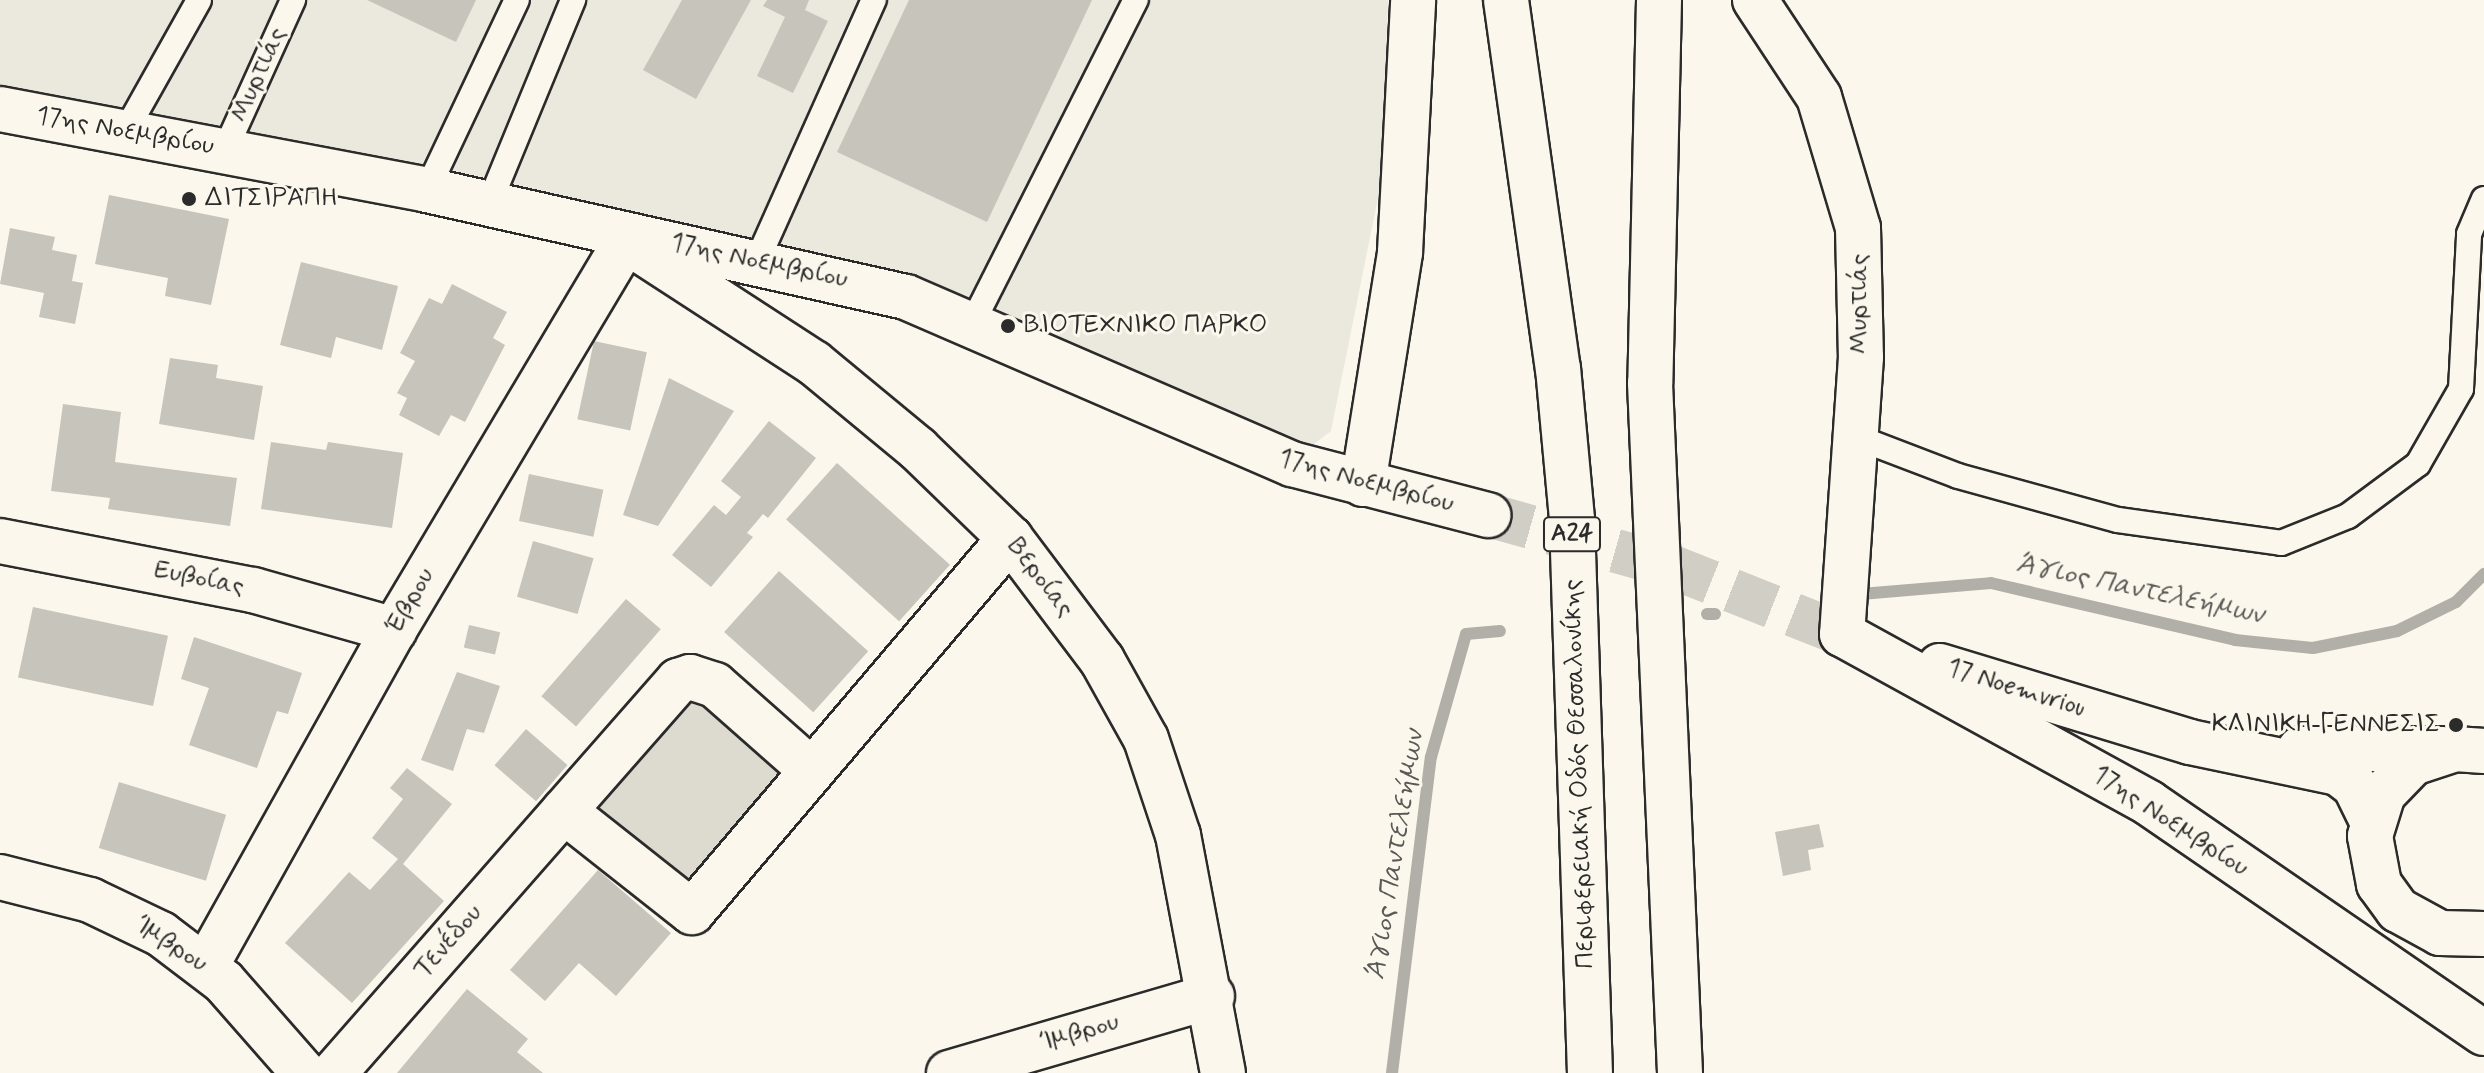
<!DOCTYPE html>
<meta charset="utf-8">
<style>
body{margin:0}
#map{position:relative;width:2484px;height:1073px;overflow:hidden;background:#fbf7ec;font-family:Mynerve,sans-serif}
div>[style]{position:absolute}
.built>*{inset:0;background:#ebe8de}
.green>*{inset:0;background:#dddad0;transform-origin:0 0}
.stream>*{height:12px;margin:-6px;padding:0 6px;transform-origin:6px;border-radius:6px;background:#b1afa7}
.building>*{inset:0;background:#c7c4bc;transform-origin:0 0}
.secondary-tunnel>*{height:44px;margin-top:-22px;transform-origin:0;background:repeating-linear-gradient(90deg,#d1cec5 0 44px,transparent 0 66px)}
.roads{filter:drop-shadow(2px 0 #2b2b2b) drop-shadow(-2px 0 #2b2b2b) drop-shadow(0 2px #2b2b2b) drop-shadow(0 -2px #2b2b2b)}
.lane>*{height:24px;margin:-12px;padding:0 12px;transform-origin:12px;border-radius:12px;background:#fbf7ec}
.street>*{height:44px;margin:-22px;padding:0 22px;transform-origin:22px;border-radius:22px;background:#fbf7ec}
.secondary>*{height:44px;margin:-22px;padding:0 22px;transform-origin:22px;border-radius:22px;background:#fbf7ec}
.highway>*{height:44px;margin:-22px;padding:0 22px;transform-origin:22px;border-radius:22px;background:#fbf7ec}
.dots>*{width:22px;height:22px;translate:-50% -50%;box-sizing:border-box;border:4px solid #fbf7ec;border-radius:50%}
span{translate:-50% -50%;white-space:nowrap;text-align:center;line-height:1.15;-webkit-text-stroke:6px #fbf7ec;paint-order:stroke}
.shield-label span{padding:2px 6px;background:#fbf7ec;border:2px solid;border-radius:6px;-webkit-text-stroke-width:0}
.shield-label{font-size:24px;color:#2b2b2b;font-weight:700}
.street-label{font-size:26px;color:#2b2b2b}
.poi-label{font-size:26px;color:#2b2b2b}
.left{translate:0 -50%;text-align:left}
.right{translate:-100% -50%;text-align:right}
.water-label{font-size:28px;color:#5a5956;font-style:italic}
</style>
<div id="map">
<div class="built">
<i style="clip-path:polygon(0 0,1388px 0,1382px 178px,1331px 431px,1313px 445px,1261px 436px,1002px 319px,0 97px)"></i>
</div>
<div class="green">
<i style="left:691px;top:687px;width:129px;height:158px;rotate:40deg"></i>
</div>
<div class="stream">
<i style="left:1861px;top:594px;width:130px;rotate:-4.8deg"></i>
<i style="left:1991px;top:583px;width:251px;rotate:13.1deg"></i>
<i style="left:2235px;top:640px;width:78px;rotate:5.9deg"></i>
<i style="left:2313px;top:648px;width:86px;rotate:-11.4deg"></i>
<i style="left:2397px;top:631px;width:66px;rotate:-26.2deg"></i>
<i style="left:2456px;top:602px;width:40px;rotate:-45deg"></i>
<i style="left:1707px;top:614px;width:8px"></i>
<i style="left:1392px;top:1073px;width:318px;rotate:-83deg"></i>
<i style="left:1431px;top:757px;width:128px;rotate:-74.1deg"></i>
<i style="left:1466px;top:634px;width:34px;rotate:-5deg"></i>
</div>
<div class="building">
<i style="clip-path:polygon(367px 0,476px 0,456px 42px)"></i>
<i style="clip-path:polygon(682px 0,751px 0,696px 99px,643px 70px)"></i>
<i style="clip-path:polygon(767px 0,809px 0,805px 10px,828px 21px,793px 93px,757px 76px,785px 17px,763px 6px)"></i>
<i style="clip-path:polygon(909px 0,1092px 0,987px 222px,837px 152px)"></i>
<i style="clip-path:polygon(109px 195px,229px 219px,211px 305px,165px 296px,168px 278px,95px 264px)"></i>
<i style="clip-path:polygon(10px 228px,55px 237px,52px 250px,77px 255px,72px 281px,83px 283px,75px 324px,39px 317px,44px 293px,0 284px)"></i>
<i style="clip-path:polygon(301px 262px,398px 286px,382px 350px,336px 337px,331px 358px,280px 345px)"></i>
<i style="clip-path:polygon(452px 284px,507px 312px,493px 338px,505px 345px,465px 422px,451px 415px,439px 436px,399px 415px,407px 398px,397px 393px,415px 361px,400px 353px,429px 298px,442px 304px)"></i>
<i style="left:594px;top:341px;width:54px;height:80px;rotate:12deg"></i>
<i style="clip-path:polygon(170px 358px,218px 365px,216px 378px,263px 386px,254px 440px,159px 424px)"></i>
<i style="clip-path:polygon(669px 378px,734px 411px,658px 526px,623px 515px)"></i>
<i style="clip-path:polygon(63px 404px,121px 412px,115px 462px,237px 478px,230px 526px,108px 509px,110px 498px,51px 491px)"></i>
<i style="clip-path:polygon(769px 421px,816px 458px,768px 518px,763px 514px,747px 533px,753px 537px,711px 587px,672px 555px,714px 505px,726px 515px,741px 497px,721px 481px)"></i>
<i style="clip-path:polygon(271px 442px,326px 450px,328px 442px,403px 453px,392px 528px,261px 509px)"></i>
<i style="left:837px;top:463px;width:152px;height:76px;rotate:42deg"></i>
<i style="left:529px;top:474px;width:76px;height:48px;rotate:12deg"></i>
<i style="left:533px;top:541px;width:63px;height:58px;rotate:16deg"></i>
<i style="left:779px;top:571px;width:120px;height:82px;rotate:42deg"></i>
<i style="left:626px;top:599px;width:46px;height:129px;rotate:41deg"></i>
<i style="left:33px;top:607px;width:138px;height:72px;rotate:12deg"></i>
<i style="left:469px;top:625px;width:32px;height:23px;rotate:13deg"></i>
<i style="clip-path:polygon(194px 637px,302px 673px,288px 714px,277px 711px,257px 768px,189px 745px,209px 688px,181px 679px)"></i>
<i style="clip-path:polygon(457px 672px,500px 686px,484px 733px,467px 729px,453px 771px,421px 760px)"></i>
<i style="left:526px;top:729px;width:55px;height:48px;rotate:41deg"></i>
<i style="clip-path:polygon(407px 768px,452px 804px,403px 864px,444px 901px,352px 1003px,285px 943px,349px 872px,370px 890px,398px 859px,372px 838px,403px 799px,390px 788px)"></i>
<i style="left:119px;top:782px;width:112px;height:69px;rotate:17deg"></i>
<i style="clip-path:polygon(1819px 824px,1824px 847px,1808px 850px,1811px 870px,1783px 876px,1775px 832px)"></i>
<i style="clip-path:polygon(598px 870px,671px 933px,616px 996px,579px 963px,545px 1001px,510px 970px)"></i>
<i style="clip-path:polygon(467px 989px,528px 1039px,517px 1052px,543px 1073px,397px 1073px)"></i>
</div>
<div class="secondary-tunnel">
<i style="left:1488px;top:515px;width:189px;rotate:15.7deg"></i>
<i style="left:1670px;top:566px;width:185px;rotate:21.6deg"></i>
</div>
<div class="roads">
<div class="lane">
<i style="left:125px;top:132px;width:151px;rotate:-60.7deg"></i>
<i style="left:225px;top:150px;width:165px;rotate:-65.6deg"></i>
<i style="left:427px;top:190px;width:210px;rotate:-64.7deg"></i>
<i style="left:489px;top:204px;width:221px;rotate:-67.6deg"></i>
<i style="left:757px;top:261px;width:286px;rotate:-65.9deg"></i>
<i style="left:973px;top:322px;width:361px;rotate:-63.2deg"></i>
<i style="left:1856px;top:437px;width:109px;rotate:20.9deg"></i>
<i style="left:1958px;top:476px;width:166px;rotate:15.4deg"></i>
<i style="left:2118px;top:520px;width:165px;rotate:8deg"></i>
<i style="left:2281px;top:543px;width:72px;rotate:-21.9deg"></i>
<i style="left:2348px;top:516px;width:87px;rotate:-36.6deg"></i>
<i style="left:2418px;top:464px;width:86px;rotate:-60.2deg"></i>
<i style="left:2461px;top:389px;width:155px;rotate:-87deg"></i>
<i style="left:2469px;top:234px;width:38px;rotate:-67deg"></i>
</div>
<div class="street">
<i style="left:1755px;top:0;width:116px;rotate:56.6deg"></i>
<i style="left:1819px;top:97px;width:137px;rotate:73.4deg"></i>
<i style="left:1858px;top:228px;width:129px;rotate:88.7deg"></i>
<i style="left:1861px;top:357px;width:278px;rotate:93.9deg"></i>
<i style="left:1363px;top:484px;width:235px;rotate:-80.9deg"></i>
<i style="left:1400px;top:252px;width:252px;rotate:-87deg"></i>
<i style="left:0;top:541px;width:258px;rotate:11deg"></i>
<i style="left:253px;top:590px;width:147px;rotate:15.8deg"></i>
<i style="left:564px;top:811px;width:163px;rotate:38.3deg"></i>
<i style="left:692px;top:912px;width:491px;rotate:-49.6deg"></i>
<i style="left:0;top:877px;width:93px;rotate:14.3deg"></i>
<i style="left:90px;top:900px;width:79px;rotate:25.6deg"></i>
<i style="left:161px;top:934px;width:79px;rotate:37.3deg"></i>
<i style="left:224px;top:982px;width:121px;rotate:48.7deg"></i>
<i style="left:206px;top:966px;width:385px;rotate:-60.8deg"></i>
<i style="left:394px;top:630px;width:453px;rotate:-59.2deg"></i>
<i style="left:626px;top:241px;width:224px;rotate:33deg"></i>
<i style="left:814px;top:363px;width:135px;rotate:39.6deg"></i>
<i style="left:918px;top:449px;width:128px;rotate:44.1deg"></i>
<i style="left:1010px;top:538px;width:153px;rotate:53deg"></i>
<i style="left:1102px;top:660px;width:90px;rotate:60.9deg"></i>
<i style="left:1146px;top:739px;width:101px;rotate:71.6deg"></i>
<i style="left:1178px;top:835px;width:242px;rotate:79.3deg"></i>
<i style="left:334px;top:1073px;width:522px;rotate:-48.73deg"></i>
<i style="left:678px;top:681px;width:13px;rotate:-18deg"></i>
<i style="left:690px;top:677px;width:26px;rotate:18deg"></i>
<i style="left:715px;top:685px;width:128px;rotate:41.5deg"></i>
<i style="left:949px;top:1073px;width:274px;rotate:-16.3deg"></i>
</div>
<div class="secondary">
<i style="left:0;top:109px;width:435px;rotate:10.7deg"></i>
<i style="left:427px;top:190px;width:491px;rotate:12.6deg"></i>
<i style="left:906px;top:297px;width:421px;rotate:23.4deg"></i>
<i style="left:1292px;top:464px;width:203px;rotate:14.6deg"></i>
<i style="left:1842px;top:634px;width:350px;rotate:28.8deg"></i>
<i style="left:2149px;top:803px;width:406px;rotate:34.5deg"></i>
<i style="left:1940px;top:666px;width:261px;rotate:16.9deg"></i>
<i style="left:2190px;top:742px;width:151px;rotate:11.8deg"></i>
<i style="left:2338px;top:773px;width:21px;rotate:37deg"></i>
<i style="left:2355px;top:786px;width:39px;rotate:64deg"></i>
<i style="left:2300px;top:749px;width:143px"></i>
<i style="left:2484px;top:751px;width:29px;rotate:-176deg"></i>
<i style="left:2455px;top:749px;width:44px;rotate:161.6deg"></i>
<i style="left:2413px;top:763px;width:43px;rotate:134.1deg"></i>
<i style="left:2383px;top:794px;width:44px;rotate:107.2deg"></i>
<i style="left:2370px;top:836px;width:49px;rotate:79.4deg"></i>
<i style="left:2379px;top:884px;width:32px;rotate:54deg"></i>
<i style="left:2398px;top:910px;width:48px;rotate:28.7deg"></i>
<i style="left:2440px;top:933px;width:44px;rotate:1.3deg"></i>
</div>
<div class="highway">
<i style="left:1506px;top:0;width:372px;rotate:82deg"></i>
<i style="left:1558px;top:368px;width:153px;rotate:84.7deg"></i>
<i style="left:1572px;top:520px;width:553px;rotate:88.14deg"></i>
<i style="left:1659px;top:0;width:383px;rotate:91.3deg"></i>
<i style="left:1650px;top:383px;width:691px;rotate:87.51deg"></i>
</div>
</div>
<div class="dots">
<i style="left:189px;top:199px;background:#2b2b2b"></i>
<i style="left:1008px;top:326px;background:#2b2b2b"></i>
<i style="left:2456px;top:725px;background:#2b2b2b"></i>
</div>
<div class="shield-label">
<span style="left:1572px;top:534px">Α24</span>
</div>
<div class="street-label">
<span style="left:259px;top:75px;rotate:-66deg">Μυρτιάς</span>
<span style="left:125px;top:132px;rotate:10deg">17ης Νοεμβρίου</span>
<span style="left:759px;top:262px;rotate:12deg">17ης Νοεμβρίου</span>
<span style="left:1860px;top:304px;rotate:-90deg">Μυρτιάς</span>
<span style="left:1366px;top:482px;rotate:15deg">17ης Νοεμβρίου</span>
<span style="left:1040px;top:578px;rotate:52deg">Βεροίας</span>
<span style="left:199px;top:579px;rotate:11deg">Ευβοίας</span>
<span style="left:411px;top:601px;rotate:-60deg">Έβρου</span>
<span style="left:2016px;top:689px;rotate:17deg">17 Noemvriou</span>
<span style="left:1580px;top:774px;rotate:-92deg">Περιφερειακή Οδός Θεσσαλονίκης</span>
<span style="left:2170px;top:822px;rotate:33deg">17ης Νοεμβρίου</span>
<span style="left:449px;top:942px;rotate:-49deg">Τενέδου</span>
<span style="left:171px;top:945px;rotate:33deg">Ίμβρου</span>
<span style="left:1080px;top:1033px;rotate:-16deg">Ίμβρου</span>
</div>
<div class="poi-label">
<span class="left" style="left:205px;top:199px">ΔΙΤΣΙΡΑΠΗ</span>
<span class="left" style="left:1024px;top:326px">ΒΙΟΤΕΧΝΙΚΟ ΠΑΡΚΟ</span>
<span class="right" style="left:2440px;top:725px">ΚΛΙΝΙΚΗ ΓΕΝΝΕΣΙΣ</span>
</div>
<div class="water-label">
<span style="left:2140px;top:590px;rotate:12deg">Άγιος Παντελεήμων</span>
<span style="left:1396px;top:855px;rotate:-81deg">Άγιος Παντελεήμων</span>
</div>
</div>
